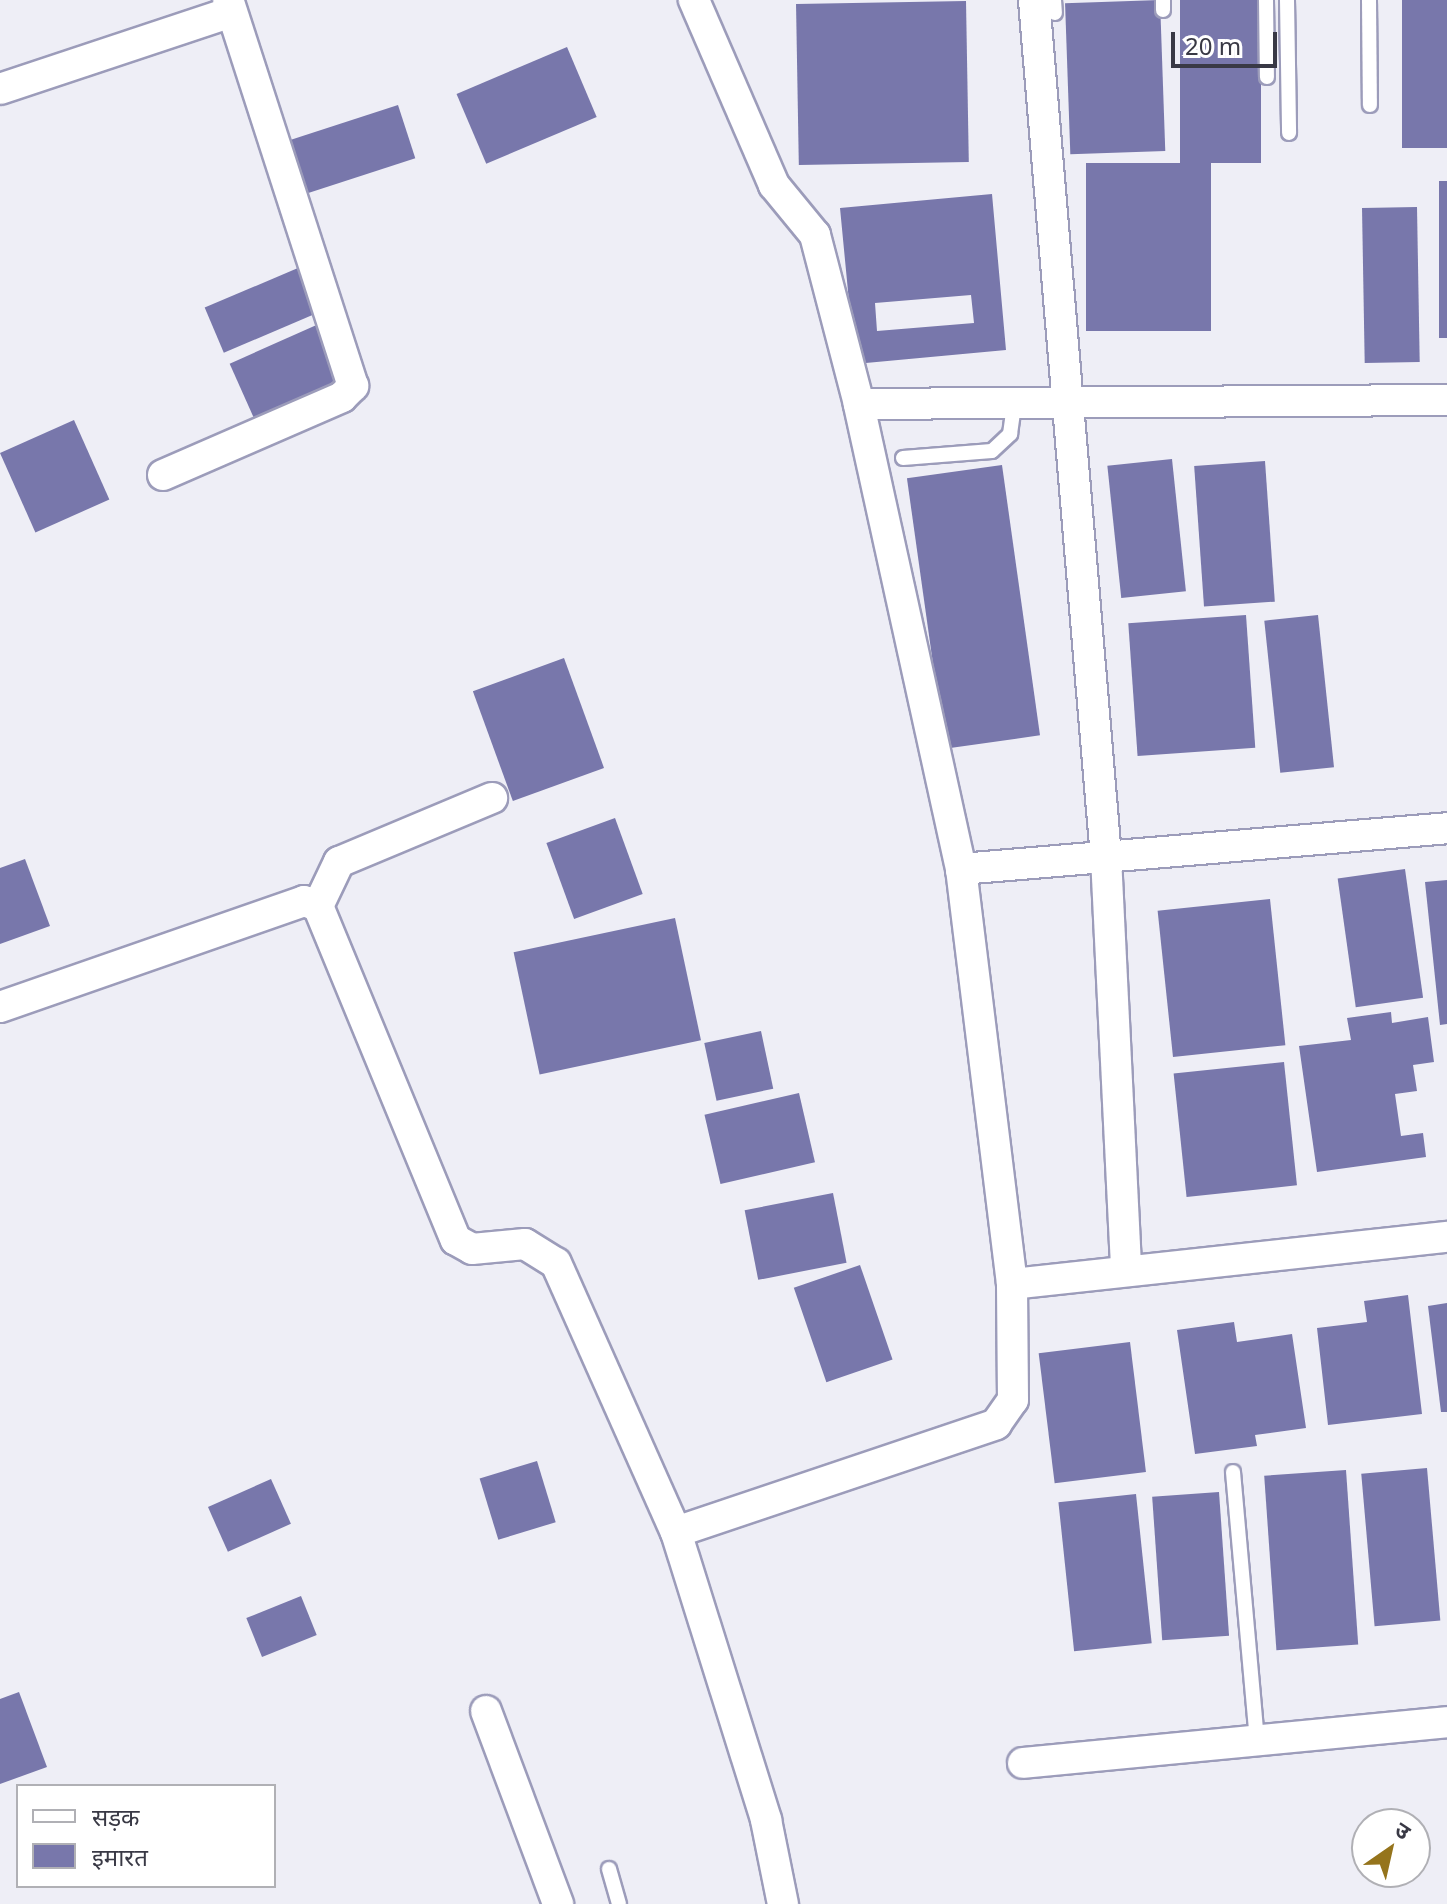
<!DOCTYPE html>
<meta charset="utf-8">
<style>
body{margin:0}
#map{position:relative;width:1447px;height:1904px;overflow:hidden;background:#fafafa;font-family:"Noto Sans","Noto Sans Devanagari",sans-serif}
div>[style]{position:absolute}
.built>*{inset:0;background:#eeeef6}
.building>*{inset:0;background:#7877ab;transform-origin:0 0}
.roads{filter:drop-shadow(2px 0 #9c9cba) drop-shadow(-2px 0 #9c9cba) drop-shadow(0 2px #9c9cba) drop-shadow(0 -2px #9c9cba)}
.service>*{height:14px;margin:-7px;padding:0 7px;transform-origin:7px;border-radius:7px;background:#fff}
.minor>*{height:30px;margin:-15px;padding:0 15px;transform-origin:15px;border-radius:15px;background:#fff}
span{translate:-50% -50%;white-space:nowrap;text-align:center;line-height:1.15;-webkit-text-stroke:8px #fff;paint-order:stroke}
.legend{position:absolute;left:16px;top:1784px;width:260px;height:104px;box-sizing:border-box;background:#fff;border:2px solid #b0b0b5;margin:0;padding:10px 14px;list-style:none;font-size:24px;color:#393945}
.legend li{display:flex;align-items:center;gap:16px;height:40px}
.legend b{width:40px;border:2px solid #b0b0b5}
.north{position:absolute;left:1351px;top:1808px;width:80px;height:80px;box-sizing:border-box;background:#fff;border:2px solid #b0b0b5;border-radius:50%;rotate:34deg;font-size:22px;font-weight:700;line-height:32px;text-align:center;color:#393945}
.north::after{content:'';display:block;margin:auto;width:28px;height:36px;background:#95741c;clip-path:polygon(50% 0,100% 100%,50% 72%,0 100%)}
.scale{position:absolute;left:1171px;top:32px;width:106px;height:36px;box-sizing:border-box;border:4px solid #393945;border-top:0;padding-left:10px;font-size:24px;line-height:28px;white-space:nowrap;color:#393945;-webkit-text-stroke:6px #fff;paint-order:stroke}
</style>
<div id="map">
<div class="built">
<i style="clip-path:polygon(evenodd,0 0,1447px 0,1447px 1904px,0 1904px,0 0,18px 1786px,274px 1786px,274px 1886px,18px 1886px,18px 1786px,0 0,1367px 1824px,1415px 1824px,1415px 1872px,1367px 1872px,1367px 1824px)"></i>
</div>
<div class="building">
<i style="left:1160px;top:0;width:151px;height:95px;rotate:88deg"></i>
<i style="left:1180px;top:0;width:81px;height:163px"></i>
<i style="left:1402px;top:0;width:45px;height:148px"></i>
<i style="left:966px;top:1px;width:161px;height:170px;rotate:89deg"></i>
<i style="left:567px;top:47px;width:76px;height:120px;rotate:67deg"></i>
<i style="left:398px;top:105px;width:56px;height:123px;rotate:72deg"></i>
<i style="left:1086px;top:163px;width:125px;height:168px"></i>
<i style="left:1439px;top:181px;width:8px;height:157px"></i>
<i style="clip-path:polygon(evenodd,992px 194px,1006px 350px,855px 364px,840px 208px,992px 194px,971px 295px,974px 323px,877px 331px,875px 303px,971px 295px)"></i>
<i style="left:1417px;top:207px;width:155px;height:55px;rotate:89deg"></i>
<i style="left:305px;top:265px;width:49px;height:109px;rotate:67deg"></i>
<i style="left:321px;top:323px;width:70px;height:100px;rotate:66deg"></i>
<i style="left:74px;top:420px;width:87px;height:81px;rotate:66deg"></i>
<i style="left:1172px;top:459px;width:133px;height:65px;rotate:84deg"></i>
<i style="left:1265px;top:461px;width:141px;height:71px;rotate:86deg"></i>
<i style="left:1002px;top:465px;width:273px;height:96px;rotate:82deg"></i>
<i style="left:1246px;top:615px;width:133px;height:118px;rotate:86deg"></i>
<i style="left:1318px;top:615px;width:153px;height:54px;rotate:84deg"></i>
<i style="left:564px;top:658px;width:117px;height:97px;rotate:70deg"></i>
<i style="left:615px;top:818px;width:81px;height:73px;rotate:70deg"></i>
<i style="clip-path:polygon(25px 859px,50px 926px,0 944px,0 868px)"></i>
<i style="left:1405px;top:869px;width:130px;height:68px;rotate:82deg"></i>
<i style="clip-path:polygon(1447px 880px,1447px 1024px,1440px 1025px,1425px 882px)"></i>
<i style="left:1270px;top:899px;width:147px;height:113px;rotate:84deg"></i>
<i style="left:675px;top:918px;width:125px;height:165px;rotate:78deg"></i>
<i style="clip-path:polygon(1391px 1012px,1392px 1023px,1428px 1017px,1434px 1062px,1413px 1065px,1417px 1091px,1395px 1094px,1401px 1136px,1423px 1133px,1426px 1157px,1317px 1172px,1299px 1046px,1351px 1040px,1347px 1018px)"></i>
<i style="left:761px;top:1031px;width:59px;height:58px;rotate:78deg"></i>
<i style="left:1284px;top:1062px;width:124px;height:111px;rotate:84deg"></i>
<i style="left:799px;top:1093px;width:71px;height:97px;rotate:77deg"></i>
<i style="left:833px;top:1193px;width:71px;height:90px;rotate:79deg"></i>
<i style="left:860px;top:1265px;width:100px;height:70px;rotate:71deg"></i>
<i style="clip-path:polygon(1408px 1295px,1422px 1414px,1328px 1425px,1317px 1328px,1367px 1322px,1364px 1301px)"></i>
<i style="clip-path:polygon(1447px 1303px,1447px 1412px,1441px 1412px,1428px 1306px)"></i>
<i style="clip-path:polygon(1234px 1322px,1237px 1342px,1292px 1334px,1306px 1428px,1255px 1435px,1257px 1446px,1195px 1454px,1177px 1330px)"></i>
<i style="left:1130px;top:1342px;width:131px;height:92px;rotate:83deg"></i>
<i style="left:537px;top:1461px;width:64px;height:60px;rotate:73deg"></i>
<i style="left:1427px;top:1468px;width:153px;height:66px;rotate:85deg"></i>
<i style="left:1346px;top:1470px;width:175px;height:82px;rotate:86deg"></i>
<i style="left:271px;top:1479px;width:49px;height:69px;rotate:66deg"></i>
<i style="left:1219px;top:1492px;width:144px;height:67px;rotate:86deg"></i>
<i style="left:1136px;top:1494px;width:150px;height:78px;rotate:84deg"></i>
<i style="left:301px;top:1596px;width:42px;height:59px;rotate:68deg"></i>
<i style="clip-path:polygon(19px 1692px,47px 1767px,0 1784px,0 1699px)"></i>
</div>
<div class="roads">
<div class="service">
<i style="left:1054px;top:0;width:13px;rotate:86deg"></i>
<i style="left:1163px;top:0;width:10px;rotate:90deg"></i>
<i style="left:1266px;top:0;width:77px;rotate:89.3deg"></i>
<i style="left:1287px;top:0;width:133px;rotate:89.1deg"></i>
<i style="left:1369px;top:0;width:105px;rotate:89.5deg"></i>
<i style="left:903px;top:458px;width:89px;rotate:-4.5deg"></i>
<i style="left:992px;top:451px;width:25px;rotate:-43deg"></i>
<i style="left:1010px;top:434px;width:29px;rotate:-82deg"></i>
<i style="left:1233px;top:1472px;width:269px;rotate:84.9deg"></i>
<i style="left:609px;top:1869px;width:36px;rotate:74deg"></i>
</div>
<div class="minor">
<i style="left:1034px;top:0;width:860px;rotate:85.2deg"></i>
<i style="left:1106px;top:857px;width:413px;rotate:87.2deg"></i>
<i style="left:0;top:89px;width:241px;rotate:-18.4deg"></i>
<i style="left:859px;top:404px;width:588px;rotate:-0.39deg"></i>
<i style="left:163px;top:475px;width:195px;rotate:-23.5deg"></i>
<i style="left:342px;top:397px;width:16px;rotate:-45deg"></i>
<i style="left:353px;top:386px;width:406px;rotate:-107.9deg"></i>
<i style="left:961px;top:869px;width:488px;rotate:-4.8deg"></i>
<i style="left:318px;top:906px;width:49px;rotate:-64.5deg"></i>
<i style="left:339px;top:862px;width:166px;rotate:-22.7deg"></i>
<i style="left:0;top:1007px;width:322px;rotate:-19.2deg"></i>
<i style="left:304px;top:901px;width:15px;rotate:20deg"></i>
<i style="left:318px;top:906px;width:361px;rotate:67.6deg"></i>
<i style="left:456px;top:1240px;width:18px;rotate:29deg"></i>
<i style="left:472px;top:1249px;width:53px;rotate:-5.4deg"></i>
<i style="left:525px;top:1244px;width:36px;rotate:32deg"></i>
<i style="left:556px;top:1263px;width:295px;rotate:66deg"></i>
<i style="left:676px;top:1532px;width:302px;rotate:72.6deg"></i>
<i style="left:766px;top:1820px;width:86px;rotate:78.6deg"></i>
<i style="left:1012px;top:1284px;width:438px;rotate:-6.2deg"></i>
<i style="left:676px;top:1532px;width:338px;rotate:-18.6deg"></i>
<i style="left:996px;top:1424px;width:29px;rotate:-55deg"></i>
<i style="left:1013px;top:1400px;width:116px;rotate:-90.5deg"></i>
<i style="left:1012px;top:1284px;width:418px;rotate:-97deg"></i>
<i style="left:961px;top:869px;width:476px;rotate:-102.4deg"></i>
<i style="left:859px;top:404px;width:175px;rotate:-104.6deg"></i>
<i style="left:815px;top:235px;width:65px;rotate:-129.4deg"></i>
<i style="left:774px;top:185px;width:202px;rotate:-113.4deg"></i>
<i style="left:486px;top:1711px;width:206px;rotate:69.5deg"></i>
<i style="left:1023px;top:1763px;width:426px;rotate:-5.5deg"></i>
</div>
</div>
<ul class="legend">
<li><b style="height:10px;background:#fff"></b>सड़क</li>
<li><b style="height:22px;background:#7877ab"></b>इमारत</li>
</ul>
<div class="north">उ</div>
<div class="scale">20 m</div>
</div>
